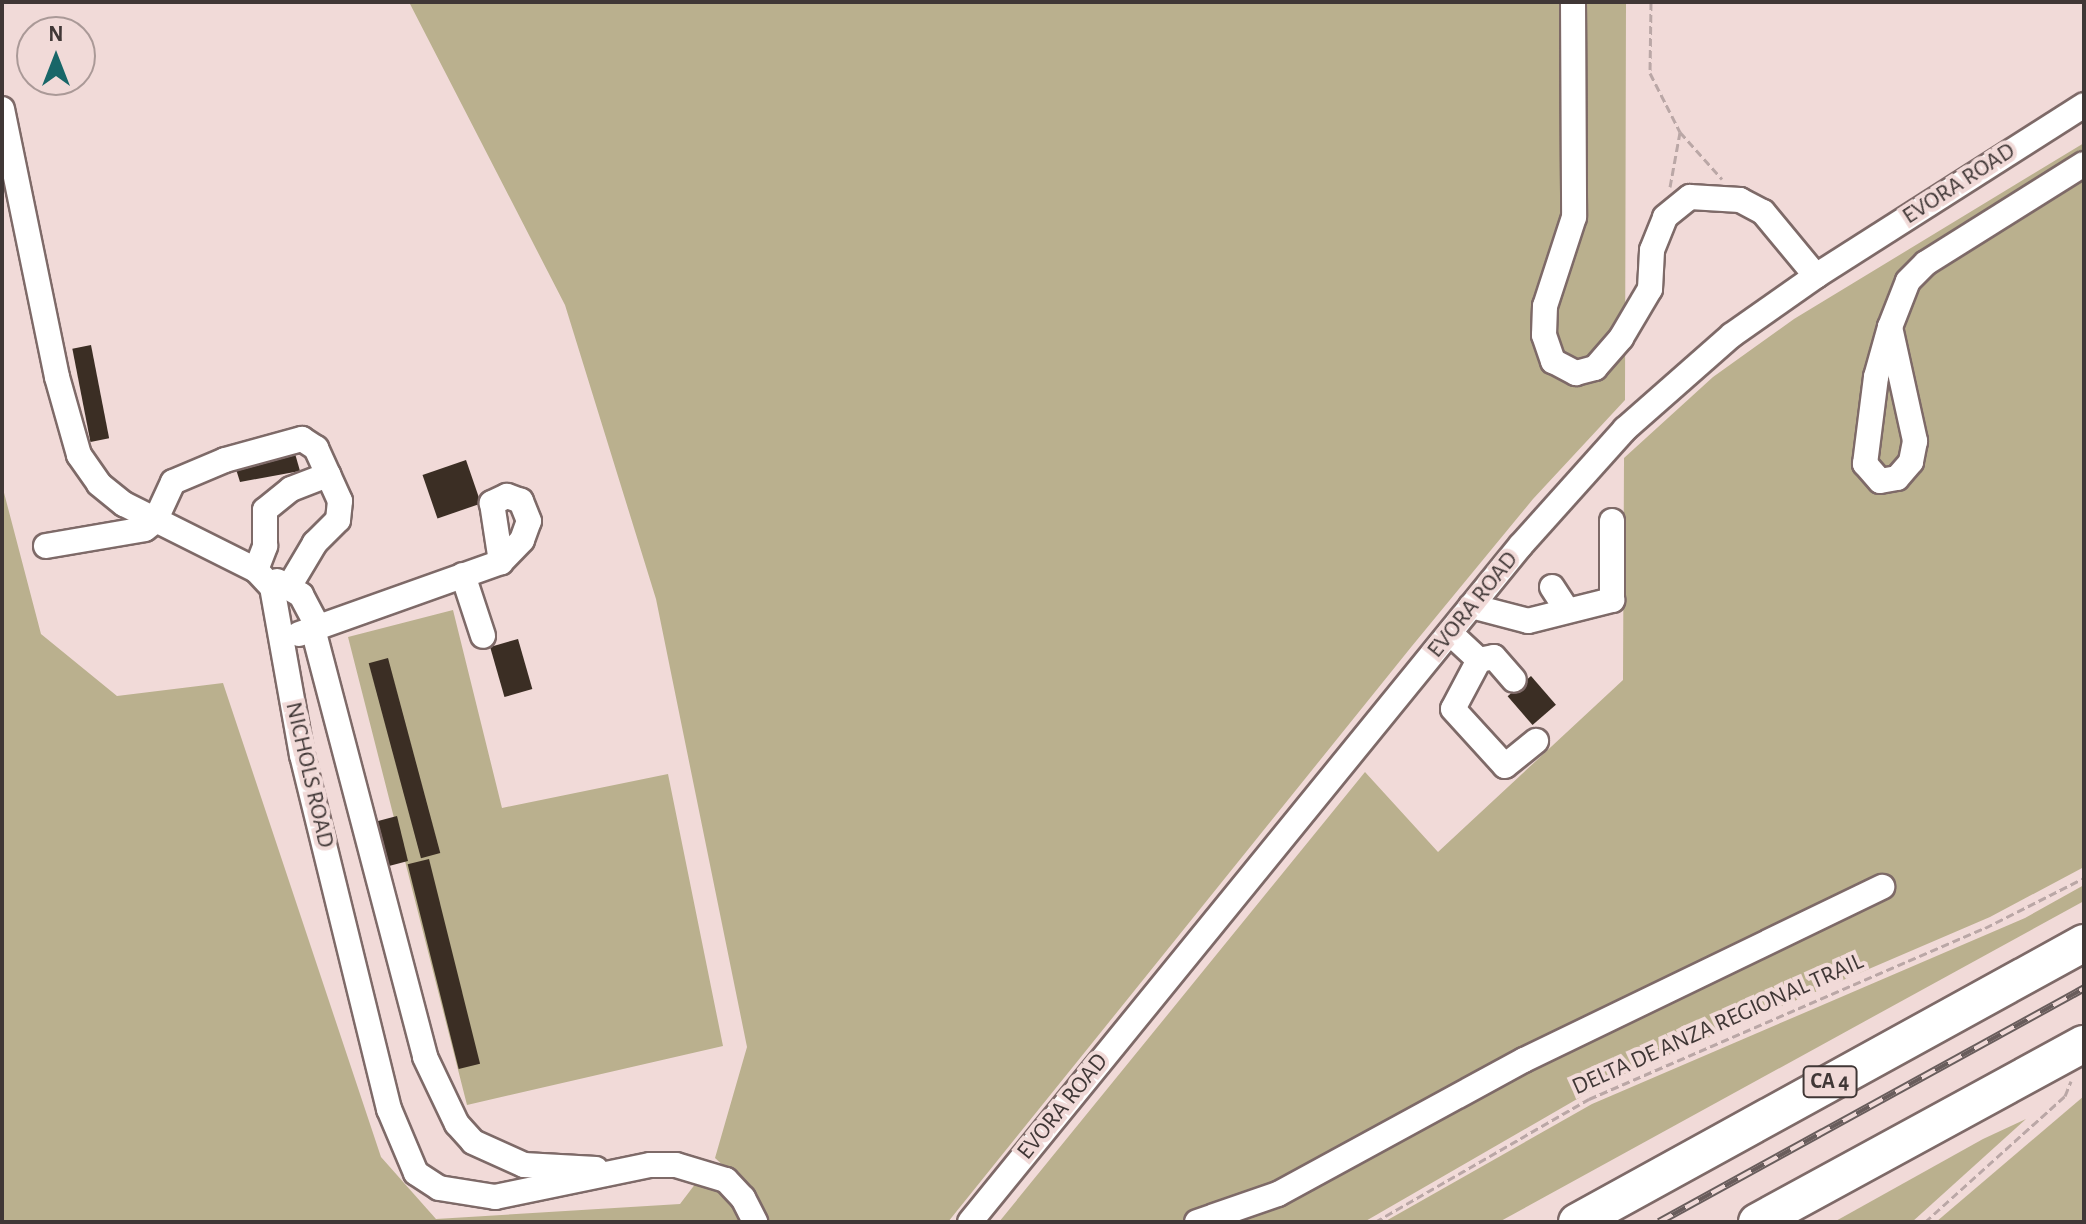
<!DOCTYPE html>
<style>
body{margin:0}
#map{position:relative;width:2086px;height:1224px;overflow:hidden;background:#f1dad8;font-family:"Alegreya Sans",sans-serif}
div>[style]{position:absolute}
.green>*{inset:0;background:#bab08e}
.building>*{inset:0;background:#3b2e24;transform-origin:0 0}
.path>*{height:3px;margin-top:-1.5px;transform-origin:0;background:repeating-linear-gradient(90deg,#baa7a6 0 8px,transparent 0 12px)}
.roads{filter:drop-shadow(2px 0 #7e6a68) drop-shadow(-2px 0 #7e6a68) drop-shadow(0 2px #7e6a68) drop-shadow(0 -2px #7e6a68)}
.minor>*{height:24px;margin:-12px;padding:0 12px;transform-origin:12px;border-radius:12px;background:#fff}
.highway>*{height:36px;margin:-18px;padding:0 18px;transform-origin:18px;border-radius:18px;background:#fff}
.rail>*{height:8px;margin-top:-4px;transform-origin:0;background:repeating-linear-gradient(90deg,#f1dad8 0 15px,#695d5c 0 30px);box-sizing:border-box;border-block:2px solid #695d5c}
span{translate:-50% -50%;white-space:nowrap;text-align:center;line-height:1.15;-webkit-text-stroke:8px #f1dad8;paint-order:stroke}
.shield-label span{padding:2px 6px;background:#f1dad8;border:2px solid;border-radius:6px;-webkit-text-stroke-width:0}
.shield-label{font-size:22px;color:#403736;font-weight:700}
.street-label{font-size:24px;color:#403736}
.frame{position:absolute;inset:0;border:4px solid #403736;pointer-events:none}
.north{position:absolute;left:16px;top:16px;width:80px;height:80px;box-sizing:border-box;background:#f1dad8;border:2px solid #aa9997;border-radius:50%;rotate:0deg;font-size:22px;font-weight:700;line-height:32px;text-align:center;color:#403736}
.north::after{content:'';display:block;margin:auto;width:28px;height:36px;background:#186668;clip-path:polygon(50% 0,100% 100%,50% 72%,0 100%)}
</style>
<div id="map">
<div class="green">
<i style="clip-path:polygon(409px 2px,1626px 2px,1625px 400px,1533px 499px,1412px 646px,948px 1222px,764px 1222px,749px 1189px,715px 1158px,747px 1047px,656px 599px,565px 305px)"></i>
<i style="clip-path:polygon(2084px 143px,2084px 867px,1990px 917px,1610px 1080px,1364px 1222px,999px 1222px,1365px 772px,1438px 852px,1623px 680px,1624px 458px,1713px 377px,1794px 319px)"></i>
<i style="clip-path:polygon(2px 485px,41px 634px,117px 696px,223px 683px,381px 1157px,436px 1219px,680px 1204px,699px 1179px,731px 1201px,746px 1222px,2px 1222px)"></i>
<i style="clip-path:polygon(453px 610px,502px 808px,668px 774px,723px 1046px,467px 1105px,348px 637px)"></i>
<i style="clip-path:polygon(2084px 885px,2084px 901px,1499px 1222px,1384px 1222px,1592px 1104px,2025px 918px)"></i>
<i style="clip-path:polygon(2084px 1096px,2084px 1222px,1936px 1222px)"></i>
<i style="clip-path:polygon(2026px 1119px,1912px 1222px,1834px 1222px,1983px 1139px)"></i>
</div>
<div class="building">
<i style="left:91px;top:345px;width:95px;height:19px;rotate:79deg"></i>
<i style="clip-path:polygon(294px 450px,300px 471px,240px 482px,234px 463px)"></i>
<i style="left:466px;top:460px;width:46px;height:46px;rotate:71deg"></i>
<i style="left:518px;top:639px;width:52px;height:29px;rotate:74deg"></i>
<i style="left:388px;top:658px;width:202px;height:20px;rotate:75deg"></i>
<i style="left:1531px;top:676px;width:38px;height:31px;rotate:49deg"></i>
<i style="clip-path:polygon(397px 816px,408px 861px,389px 866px,375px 830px,378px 821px)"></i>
<i style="left:429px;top:859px;width:211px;height:22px;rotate:76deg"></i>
</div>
<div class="path">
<i style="left:1651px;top:2px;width:71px;rotate:90.8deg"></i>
<i style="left:1650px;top:73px;width:66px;rotate:63deg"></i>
<i style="left:1680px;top:132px;width:63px;rotate:48.2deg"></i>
<i style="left:1670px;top:187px;width:56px;rotate:-79.7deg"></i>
<i style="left:1375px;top:1222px;width:247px;rotate:-29.9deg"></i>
<i style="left:1589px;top:1099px;width:431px;rotate:-23.4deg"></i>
<i style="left:1985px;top:928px;width:111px;rotate:-26.8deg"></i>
<i style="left:1925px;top:1222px;width:188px;rotate:-42deg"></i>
<i style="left:2065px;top:1096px;width:16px;rotate:-68deg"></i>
</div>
<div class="roads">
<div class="minor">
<i style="left:1573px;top:2px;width:215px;rotate:89.7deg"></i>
<i style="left:1574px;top:217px;width:94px;rotate:108deg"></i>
<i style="left:1545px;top:306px;width:29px;rotate:92deg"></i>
<i style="left:1544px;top:335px;width:28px;rotate:71deg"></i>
<i style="left:1553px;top:361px;width:26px;rotate:28deg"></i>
<i style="left:1576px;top:373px;width:20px;rotate:-15deg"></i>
<i style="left:1595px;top:368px;width:40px;rotate:-49deg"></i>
<i style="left:1621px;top:338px;width:57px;rotate:-59.4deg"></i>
<i style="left:1650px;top:289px;width:39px;rotate:-87deg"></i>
<i style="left:1652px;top:250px;width:35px;rotate:-68deg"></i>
<i style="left:1665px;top:217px;width:32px;rotate:-39deg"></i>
<i style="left:1690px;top:197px;width:50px;rotate:3.4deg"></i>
<i style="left:1740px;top:200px;width:26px;rotate:28deg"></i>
<i style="left:1763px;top:212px;width:83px;rotate:50.4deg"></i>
<i style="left:2px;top:109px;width:274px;rotate:78.4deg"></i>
<i style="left:57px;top:377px;width:81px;rotate:74.2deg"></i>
<i style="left:79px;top:455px;width:35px;rotate:55deg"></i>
<i style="left:99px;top:484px;width:32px;rotate:39deg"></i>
<i style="left:124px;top:504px;width:148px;rotate:26.6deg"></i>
<i style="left:256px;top:570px;width:23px;rotate:47deg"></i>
<i style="left:272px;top:587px;width:171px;rotate:79.9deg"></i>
<i style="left:302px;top:755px;width:365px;rotate:76.2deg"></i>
<i style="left:389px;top:1109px;width:69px;rotate:67.1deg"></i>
<i style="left:416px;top:1173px;width:27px;rotate:33deg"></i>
<i style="left:439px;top:1188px;width:57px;rotate:9.1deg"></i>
<i style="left:495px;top:1197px;width:158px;rotate:-11.7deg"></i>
<i style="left:650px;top:1165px;width:26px"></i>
<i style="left:676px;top:1165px;width:52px;rotate:16.7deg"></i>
<i style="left:726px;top:1180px;width:25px;rotate:47deg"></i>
<i style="left:743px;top:1198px;width:27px;rotate:63deg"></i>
<i style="left:1890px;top:327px;width:117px;rotate:77.6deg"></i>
<i style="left:1915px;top:441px;width:21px;rotate:101deg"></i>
<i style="left:1911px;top:462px;width:21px;rotate:131deg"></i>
<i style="left:1897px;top:478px;width:17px;rotate:170deg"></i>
<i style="left:1880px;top:481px;width:23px;rotate:-131deg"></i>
<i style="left:1865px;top:464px;width:88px;rotate:-82.8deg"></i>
<i style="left:1876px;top:377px;width:52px;rotate:-74.4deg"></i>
<i style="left:1890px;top:327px;width:49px;rotate:-68.6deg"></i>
<i style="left:1908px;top:281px;width:25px;rotate:-45deg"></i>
<i style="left:1926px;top:263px;width:186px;rotate:-32.1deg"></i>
<i style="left:46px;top:546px;width:100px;rotate:-9.7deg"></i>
<i style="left:145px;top:529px;width:13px;rotate:-39deg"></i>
<i style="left:155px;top:521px;width:43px;rotate:-65.2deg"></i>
<i style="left:173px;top:482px;width:56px;rotate:-22.9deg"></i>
<i style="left:225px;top:460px;width:80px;rotate:-15.3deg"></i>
<i style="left:302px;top:439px;width:17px;rotate:33deg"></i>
<i style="left:316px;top:448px;width:58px;rotate:65.6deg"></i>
<i style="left:340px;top:501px;width:19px;rotate:96deg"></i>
<i style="left:338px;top:520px;width:33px;rotate:135deg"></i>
<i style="left:315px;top:543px;width:49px;rotate:120.8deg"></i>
<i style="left:256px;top:570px;width:26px;rotate:-69deg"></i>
<i style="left:265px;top:546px;width:36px;rotate:-90deg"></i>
<i style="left:265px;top:510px;width:33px;rotate:-39deg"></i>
<i style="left:291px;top:489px;width:40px;rotate:-21deg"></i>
<i style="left:463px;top:575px;width:64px;rotate:71.8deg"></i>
<i style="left:277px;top:581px;width:28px;rotate:30deg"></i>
<i style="left:301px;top:595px;width:36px;rotate:62deg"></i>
<i style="left:1552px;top:587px;width:27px;rotate:57deg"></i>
<i style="left:1471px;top:606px;width:59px;rotate:14.7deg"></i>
<i style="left:1528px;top:621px;width:87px;rotate:-14deg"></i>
<i style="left:1612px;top:600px;width:79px;rotate:-90deg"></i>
<i style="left:313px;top:629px;width:442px;rotate:75.3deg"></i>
<i style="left:425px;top:1057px;width:74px;rotate:64.5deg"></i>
<i style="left:457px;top:1124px;width:24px;rotate:48deg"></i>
<i style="left:473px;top:1142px;width:56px;rotate:24.3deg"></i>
<i style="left:524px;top:1165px;width:72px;rotate:3.2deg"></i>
<i style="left:1450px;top:633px;width:40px;rotate:43deg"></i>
<i style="left:1479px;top:660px;width:15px;rotate:-11deg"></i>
<i style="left:1494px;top:657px;width:30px;rotate:49deg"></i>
<i style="left:299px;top:634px;width:214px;rotate:-19.6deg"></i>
<i style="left:501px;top:562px;width:30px;rotate:-46deg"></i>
<i style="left:522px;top:540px;width:20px;rotate:-70deg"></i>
<i style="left:529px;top:521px;width:22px;rotate:-112deg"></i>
<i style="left:521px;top:501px;width:15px;rotate:-160deg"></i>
<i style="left:507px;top:496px;width:17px;rotate:155deg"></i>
<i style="left:492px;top:503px;width:60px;rotate:81.3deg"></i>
<i style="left:1479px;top:660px;width:55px;rotate:118deg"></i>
<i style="left:1453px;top:709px;width:77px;rotate:47.6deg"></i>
<i style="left:1505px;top:766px;width:40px;rotate:-39deg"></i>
<i style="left:970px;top:1222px;width:873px;rotate:-50.86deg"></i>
<i style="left:1521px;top:545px;width:156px;rotate:-48.1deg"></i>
<i style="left:1625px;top:429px;width:142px;rotate:-41.3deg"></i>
<i style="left:1732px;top:335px;width:103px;rotate:-35.1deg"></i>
<i style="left:1816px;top:276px;width:318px;rotate:-32.5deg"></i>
<i style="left:1197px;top:1222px;width:86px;rotate:-19.1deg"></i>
<i style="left:1278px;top:1194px;width:280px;rotate:-28.6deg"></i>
<i style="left:1524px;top:1060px;width:398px;rotate:-25.8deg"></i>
</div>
<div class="highway">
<i style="left:1577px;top:1222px;width:579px;rotate:-28.82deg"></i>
<i style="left:1757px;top:1222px;width:372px;rotate:-28.6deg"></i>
</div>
</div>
<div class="rail">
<i style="left:1659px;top:1222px;width:485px;rotate:-28.8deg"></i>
</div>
<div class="shield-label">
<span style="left:1830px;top:1082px">CA 4</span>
</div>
<div class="street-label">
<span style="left:1959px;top:184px;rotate:-33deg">EVORA ROAD</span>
<span style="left:1473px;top:605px;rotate:-51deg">EVORA ROAD</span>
<span style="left:309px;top:775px;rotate:77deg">NICHOLS ROAD</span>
<span style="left:1718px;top:1025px;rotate:-24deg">DELTA DE ANZA REGIONAL TRAIL</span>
<span style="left:1063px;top:1107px;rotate:-51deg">EVORA ROAD</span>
</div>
<div class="frame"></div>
<div class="north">N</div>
</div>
